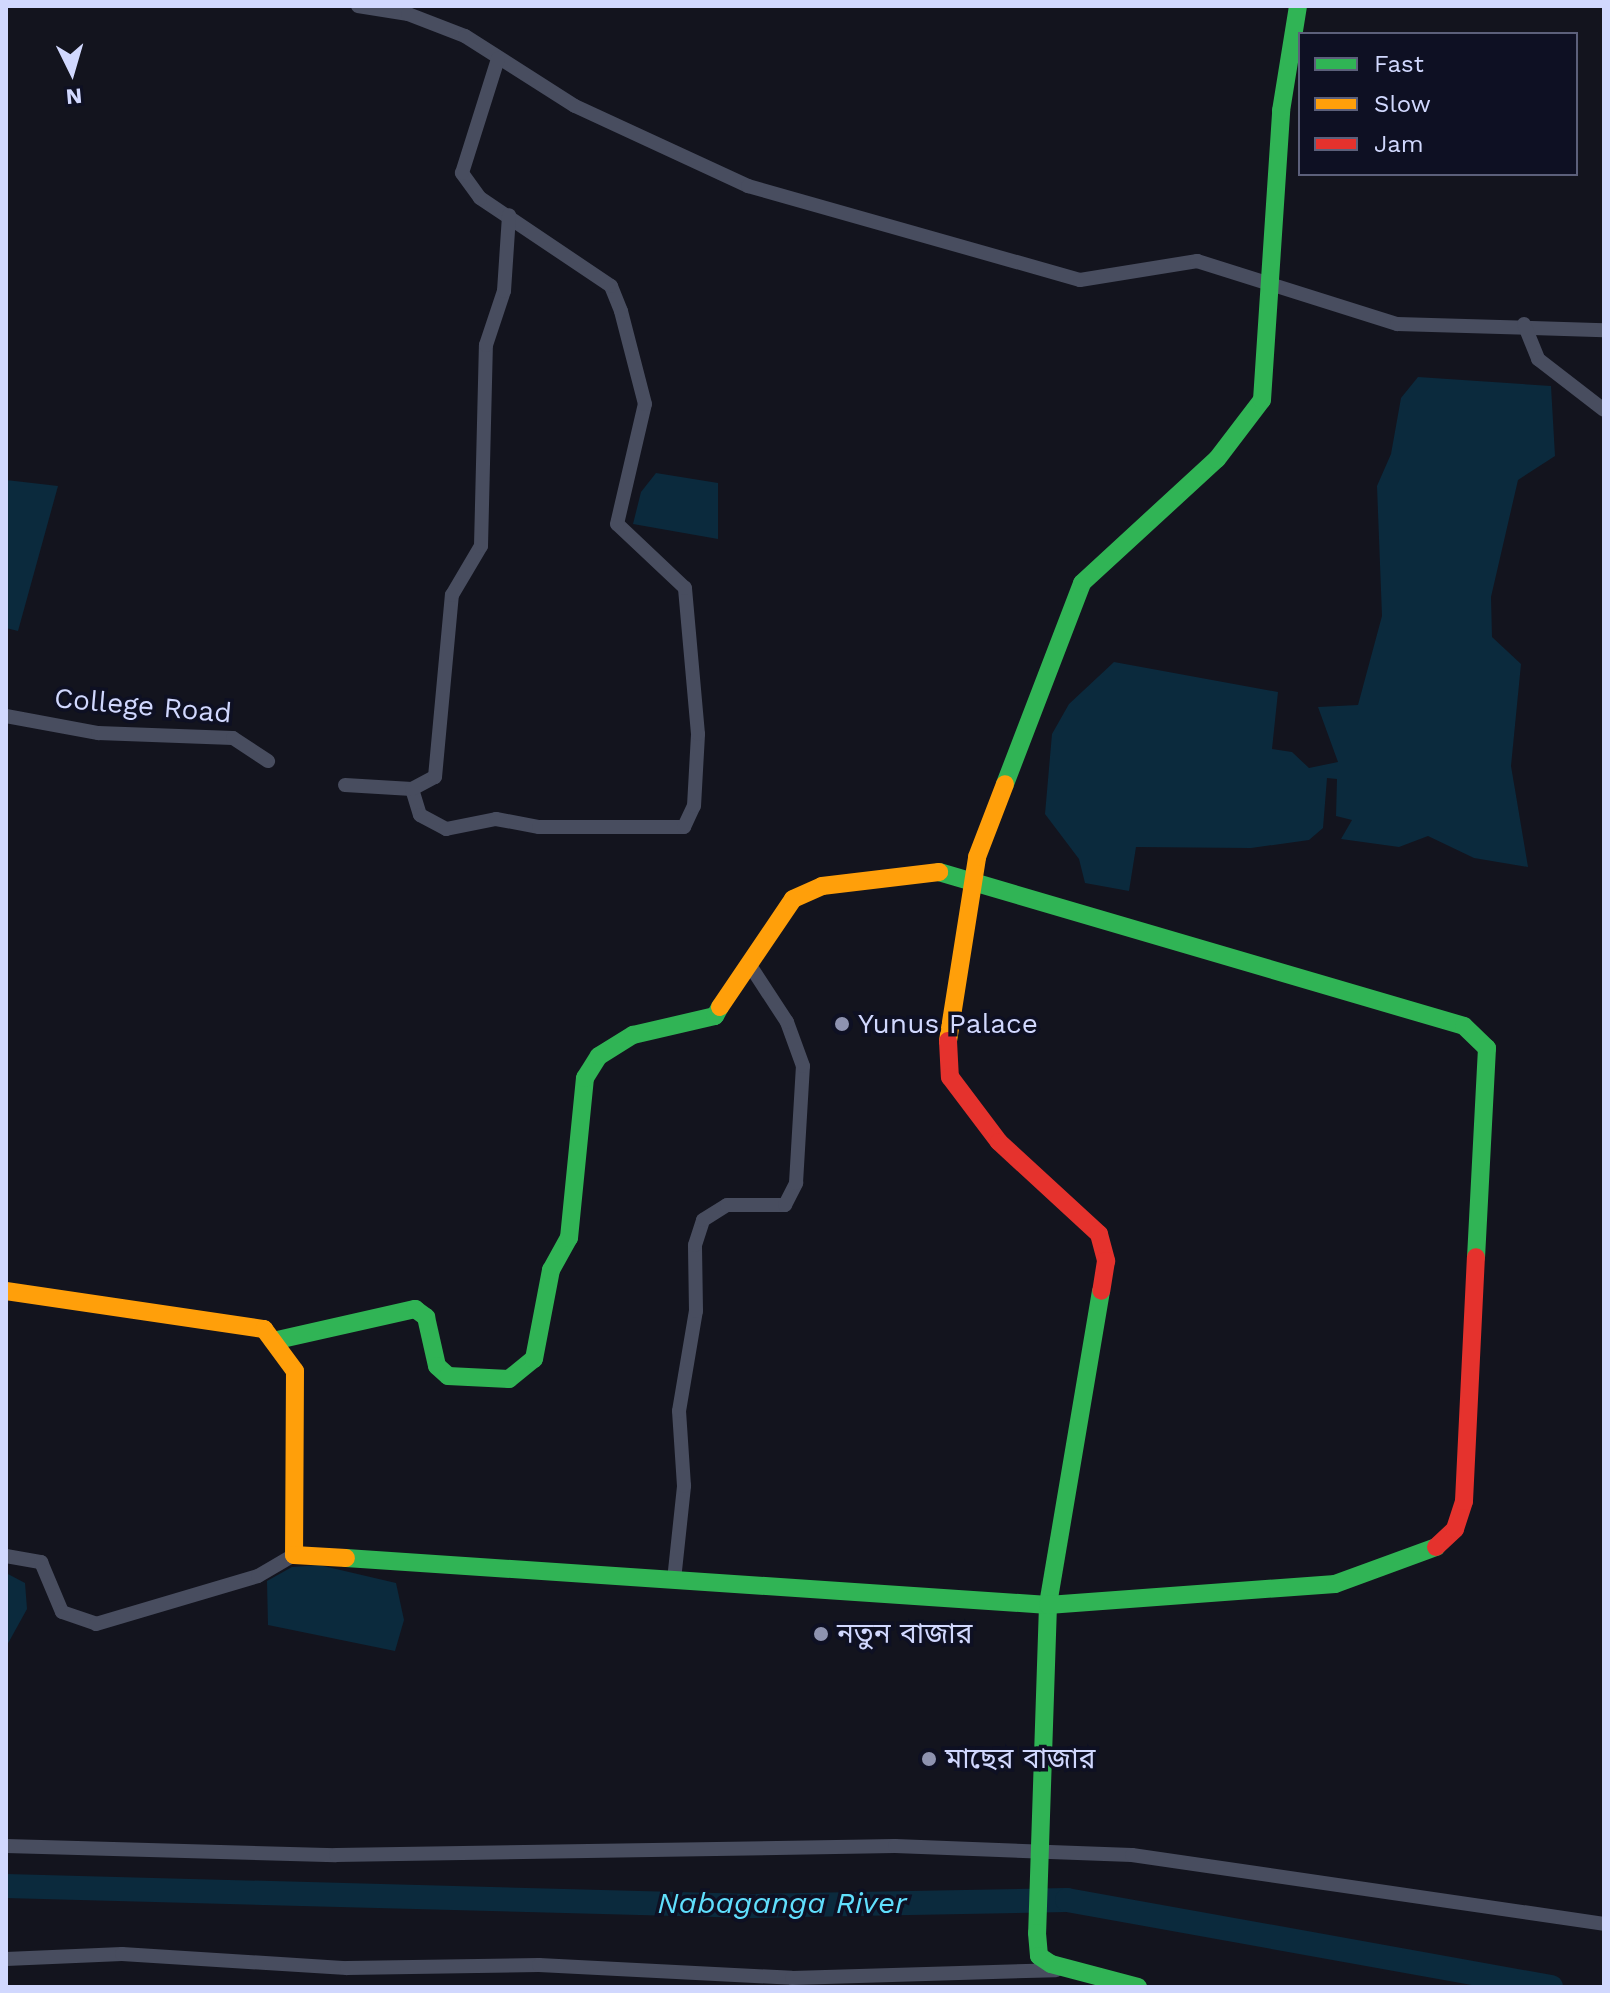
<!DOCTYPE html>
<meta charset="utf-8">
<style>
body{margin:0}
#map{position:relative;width:1610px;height:1993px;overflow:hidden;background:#13141e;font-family:"Work Sans","Noto Sans Bengali",sans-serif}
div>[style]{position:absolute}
.water>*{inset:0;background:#0b2a3d}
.river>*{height:24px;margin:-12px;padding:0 12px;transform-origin:12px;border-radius:12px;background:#0b2a3d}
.street>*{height:14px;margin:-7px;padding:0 7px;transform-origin:7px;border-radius:7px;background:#484d5f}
.fast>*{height:18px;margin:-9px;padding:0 9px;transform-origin:9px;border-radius:9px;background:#30b455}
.slow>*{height:18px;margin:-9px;padding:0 9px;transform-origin:9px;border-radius:9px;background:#ff9f0a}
.jam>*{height:18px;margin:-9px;padding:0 9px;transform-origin:9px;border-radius:9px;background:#e5322d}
.dots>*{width:22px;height:22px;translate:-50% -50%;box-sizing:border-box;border:4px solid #0e1023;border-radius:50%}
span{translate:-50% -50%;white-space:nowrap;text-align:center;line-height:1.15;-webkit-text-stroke:7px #0e1023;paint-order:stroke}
.street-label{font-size:28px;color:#d1d8fe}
.poi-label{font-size:28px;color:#d1d8fe}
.left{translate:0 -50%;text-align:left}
.water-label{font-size:30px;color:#60dffd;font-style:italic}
.frame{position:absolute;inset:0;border:8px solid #d1d8fe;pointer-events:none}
.legend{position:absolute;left:1298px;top:32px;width:280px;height:144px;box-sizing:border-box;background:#0e1023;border:2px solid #5c607b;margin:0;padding:10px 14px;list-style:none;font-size:24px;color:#d1d8fe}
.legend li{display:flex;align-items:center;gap:16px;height:40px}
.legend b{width:40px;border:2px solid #5c607b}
.north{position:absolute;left:32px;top:32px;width:80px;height:80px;-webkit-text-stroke:6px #0e1023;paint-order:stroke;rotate:175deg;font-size:22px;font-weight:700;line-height:32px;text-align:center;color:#d1d8fe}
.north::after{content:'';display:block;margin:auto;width:28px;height:36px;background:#d1d8fe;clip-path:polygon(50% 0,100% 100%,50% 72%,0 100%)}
</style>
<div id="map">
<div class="water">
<i style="clip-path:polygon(1418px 377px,1551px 386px,1555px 456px,1518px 480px,1491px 597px,1492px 637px,1521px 664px,1511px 766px,1528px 867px,1474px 858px,1428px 836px,1399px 847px,1341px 839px,1352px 820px,1336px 816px,1337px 779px,1327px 778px,1323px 828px,1309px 840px,1251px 848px,1136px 847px,1129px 891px,1085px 883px,1079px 859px,1045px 814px,1052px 734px,1069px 704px,1114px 662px,1278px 692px,1272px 749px,1292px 752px,1309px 768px,1338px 762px,1318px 707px,1358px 705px,1382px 616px,1377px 486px,1391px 454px,1401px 398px)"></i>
<i style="clip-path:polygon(656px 473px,718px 483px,718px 539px,633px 524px,641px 492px)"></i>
<i style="clip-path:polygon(6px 480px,58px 486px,18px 631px,6px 628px)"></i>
<i style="clip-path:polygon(319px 1565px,396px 1583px,404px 1620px,395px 1651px,268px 1625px,267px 1581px,292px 1567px)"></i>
<i style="clip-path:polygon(6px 1573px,25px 1583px,27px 1609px,6px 1647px)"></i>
</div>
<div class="river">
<i style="left:6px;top:1886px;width:747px;rotate:1.53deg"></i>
<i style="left:753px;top:1906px;width:314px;rotate:-1.1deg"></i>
<i style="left:1067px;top:1900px;width:492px;rotate:10.2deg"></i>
</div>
<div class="street">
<i style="left:358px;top:6px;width:51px;rotate:9.1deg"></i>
<i style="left:408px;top:14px;width:61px;rotate:21.1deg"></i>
<i style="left:465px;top:36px;width:130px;rotate:32.5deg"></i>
<i style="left:575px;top:106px;width:191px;rotate:24.8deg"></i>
<i style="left:748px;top:186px;width:345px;rotate:15.8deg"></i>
<i style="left:1080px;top:280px;width:119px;rotate:-9.2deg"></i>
<i style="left:1197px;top:261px;width:210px;rotate:17.5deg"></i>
<i style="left:1397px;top:324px;width:207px;rotate:1.7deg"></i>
<i style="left:1524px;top:324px;width:38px;rotate:68deg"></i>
<i style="left:1538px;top:359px;width:83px;rotate:37.7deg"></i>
<i style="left:6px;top:716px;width:94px;rotate:10.5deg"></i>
<i style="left:98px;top:733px;width:135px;rotate:2.1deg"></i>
<i style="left:233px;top:738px;width:42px;rotate:33.3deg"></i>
<i style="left:345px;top:785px;width:67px;rotate:3.4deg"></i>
<i style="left:412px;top:789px;width:27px;rotate:73deg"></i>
<i style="left:420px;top:815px;width:30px;rotate:28deg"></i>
<i style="left:446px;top:829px;width:51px;rotate:-11.3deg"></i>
<i style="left:496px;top:819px;width:44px;rotate:10.5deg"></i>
<i style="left:539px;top:827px;width:145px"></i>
<i style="left:684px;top:827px;width:23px;rotate:-65deg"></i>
<i style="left:694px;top:806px;width:72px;rotate:-86.8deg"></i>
<i style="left:698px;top:734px;width:147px;rotate:-95.1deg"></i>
<i style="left:685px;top:588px;width:93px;rotate:-136.7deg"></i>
<i style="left:617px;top:524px;width:123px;rotate:-76.9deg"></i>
<i style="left:645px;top:404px;width:96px;rotate:-104.5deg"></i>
<i style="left:621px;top:311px;width:27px;rotate:-112deg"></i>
<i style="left:611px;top:286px;width:158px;rotate:-146.1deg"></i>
<i style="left:480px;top:198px;width:31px;rotate:-126deg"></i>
<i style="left:462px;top:173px;width:120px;rotate:-72.5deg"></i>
<i style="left:412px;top:789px;width:26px;rotate:-28deg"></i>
<i style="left:435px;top:777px;width:183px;rotate:-84.7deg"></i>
<i style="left:452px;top:595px;width:57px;rotate:-59.4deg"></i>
<i style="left:481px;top:546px;width:201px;rotate:-88.6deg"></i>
<i style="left:486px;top:345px;width:57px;rotate:-71.6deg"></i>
<i style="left:504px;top:291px;width:76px;rotate:-86.2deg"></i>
<i style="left:6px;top:1556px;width:36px;rotate:10deg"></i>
<i style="left:41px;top:1562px;width:54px;rotate:67.2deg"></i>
<i style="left:62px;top:1612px;width:36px;rotate:19deg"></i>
<i style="left:96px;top:1624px;width:169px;rotate:-16.5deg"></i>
<i style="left:258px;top:1576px;width:42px;rotate:-30.3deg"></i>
<i style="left:674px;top:1580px;width:95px;rotate:-83.9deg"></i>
<i style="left:684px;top:1486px;width:75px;rotate:-93.8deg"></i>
<i style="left:679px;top:1411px;width:101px;rotate:-80.4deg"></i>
<i style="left:696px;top:1311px;width:66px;rotate:-90.9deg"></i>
<i style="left:695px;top:1245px;width:26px;rotate:-72deg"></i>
<i style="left:703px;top:1220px;width:28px;rotate:-32deg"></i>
<i style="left:727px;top:1205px;width:58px"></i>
<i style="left:785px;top:1205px;width:25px;rotate:-63deg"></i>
<i style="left:796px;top:1183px;width:117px;rotate:-86.6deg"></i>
<i style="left:803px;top:1066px;width:47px;rotate:-110deg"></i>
<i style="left:787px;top:1022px;width:69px;rotate:-123.2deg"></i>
<i style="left:6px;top:1846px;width:330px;rotate:1.6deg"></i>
<i style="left:336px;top:1855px;width:559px;rotate:-0.92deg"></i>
<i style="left:895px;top:1846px;width:237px;rotate:2.2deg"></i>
<i style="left:1132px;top:1855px;width:477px;rotate:8.3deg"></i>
<i style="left:6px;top:1959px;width:116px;rotate:-2.5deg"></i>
<i style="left:122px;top:1954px;width:225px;rotate:3.6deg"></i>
<i style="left:347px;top:1968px;width:192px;rotate:-0.9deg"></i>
<i style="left:539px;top:1965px;width:253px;rotate:2.9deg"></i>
<i style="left:792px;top:1978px;width:264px;rotate:-1.7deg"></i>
</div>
<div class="fast">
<i style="left:1005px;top:784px;width:215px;rotate:-69deg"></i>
<i style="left:1082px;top:583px;width:183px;rotate:-42.6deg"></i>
<i style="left:1217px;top:459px;width:74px;rotate:-52.7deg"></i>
<i style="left:1262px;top:400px;width:290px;rotate:-86.2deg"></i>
<i style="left:1281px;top:111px;width:106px;rotate:-80.8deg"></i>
<i style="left:939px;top:872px;width:547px;rotate:16.35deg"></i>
<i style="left:1464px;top:1026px;width:32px;rotate:44deg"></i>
<i style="left:1487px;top:1048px;width:209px;rotate:93deg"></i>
<i style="left:1101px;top:1291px;width:318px;rotate:99.6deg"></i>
<i style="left:1048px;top:1605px;width:328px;rotate:91.9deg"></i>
<i style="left:1037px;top:1933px;width:23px;rotate:85deg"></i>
<i style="left:1039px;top:1956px;width:14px;rotate:34deg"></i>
<i style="left:1051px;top:1964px;width:90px;rotate:14.8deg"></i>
<i style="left:273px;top:1341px;width:146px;rotate:-12.7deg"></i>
<i style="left:415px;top:1309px;width:14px;rotate:36deg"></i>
<i style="left:426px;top:1317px;width:50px;rotate:77.3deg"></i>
<i style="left:437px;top:1366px;width:15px;rotate:42deg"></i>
<i style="left:448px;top:1376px;width:61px;rotate:2.8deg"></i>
<i style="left:509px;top:1379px;width:32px;rotate:-39deg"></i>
<i style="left:534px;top:1359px;width:91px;rotate:-79.2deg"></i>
<i style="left:551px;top:1270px;width:37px;rotate:-61deg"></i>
<i style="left:569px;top:1238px;width:161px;rotate:-84.3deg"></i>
<i style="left:585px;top:1078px;width:26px;rotate:-58deg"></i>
<i style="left:599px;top:1056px;width:40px;rotate:-32deg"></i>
<i style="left:633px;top:1035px;width:84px;rotate:-13deg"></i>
<i style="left:715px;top:1016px;width:10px;rotate:-61deg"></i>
<i style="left:346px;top:1558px;width:704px;rotate:3.83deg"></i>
<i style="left:1048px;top:1605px;width:288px;rotate:-4.2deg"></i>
<i style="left:1335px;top:1584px;width:108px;rotate:-20.1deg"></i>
</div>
<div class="slow">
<i style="left:720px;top:1007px;width:130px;rotate:-55.9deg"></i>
<i style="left:793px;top:899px;width:32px;rotate:-24deg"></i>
<i style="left:822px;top:886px;width:118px;rotate:-6.8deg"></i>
<i style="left:948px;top:1041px;width:186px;rotate:-81deg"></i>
<i style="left:977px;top:857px;width:78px;rotate:-69deg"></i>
<i style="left:6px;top:1291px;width:261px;rotate:8.4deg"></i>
<i style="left:264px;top:1329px;width:52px;rotate:53.6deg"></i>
<i style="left:295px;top:1371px;width:184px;rotate:90.3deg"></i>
<i style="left:294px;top:1555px;width:52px;rotate:3.3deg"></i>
</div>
<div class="jam">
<i style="left:948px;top:1041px;width:36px;rotate:87deg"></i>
<i style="left:950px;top:1077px;width:81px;rotate:53deg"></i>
<i style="left:999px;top:1142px;width:136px;rotate:42.6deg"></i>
<i style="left:1099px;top:1234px;width:28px;rotate:75deg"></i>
<i style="left:1106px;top:1261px;width:30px;rotate:99deg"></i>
<i style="left:1436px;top:1547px;width:26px;rotate:-43deg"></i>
<i style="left:1455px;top:1529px;width:29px;rotate:-72deg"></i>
<i style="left:1464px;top:1501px;width:244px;rotate:-87.2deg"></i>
</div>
<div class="dots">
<i style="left:842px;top:1024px;background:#8e93b0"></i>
<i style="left:821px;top:1634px;background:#8e93b0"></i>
<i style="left:929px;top:1759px;background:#8e93b0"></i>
</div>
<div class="street-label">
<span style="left:143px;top:706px;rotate:5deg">College Road</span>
</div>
<div class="poi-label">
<span class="left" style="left:858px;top:1024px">Yunus Palace</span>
<span class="left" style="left:837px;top:1634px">নতুন বাজার</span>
<span class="left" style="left:945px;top:1759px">মাছের বাজার</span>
</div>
<div class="water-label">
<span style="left:782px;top:1903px">Nabaganga River</span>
</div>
<div class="frame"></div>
<ul class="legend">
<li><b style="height:10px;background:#30b455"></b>Fast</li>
<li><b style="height:10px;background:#ff9f0a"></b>Slow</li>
<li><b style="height:10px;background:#e5322d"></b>Jam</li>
</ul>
<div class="north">N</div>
</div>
